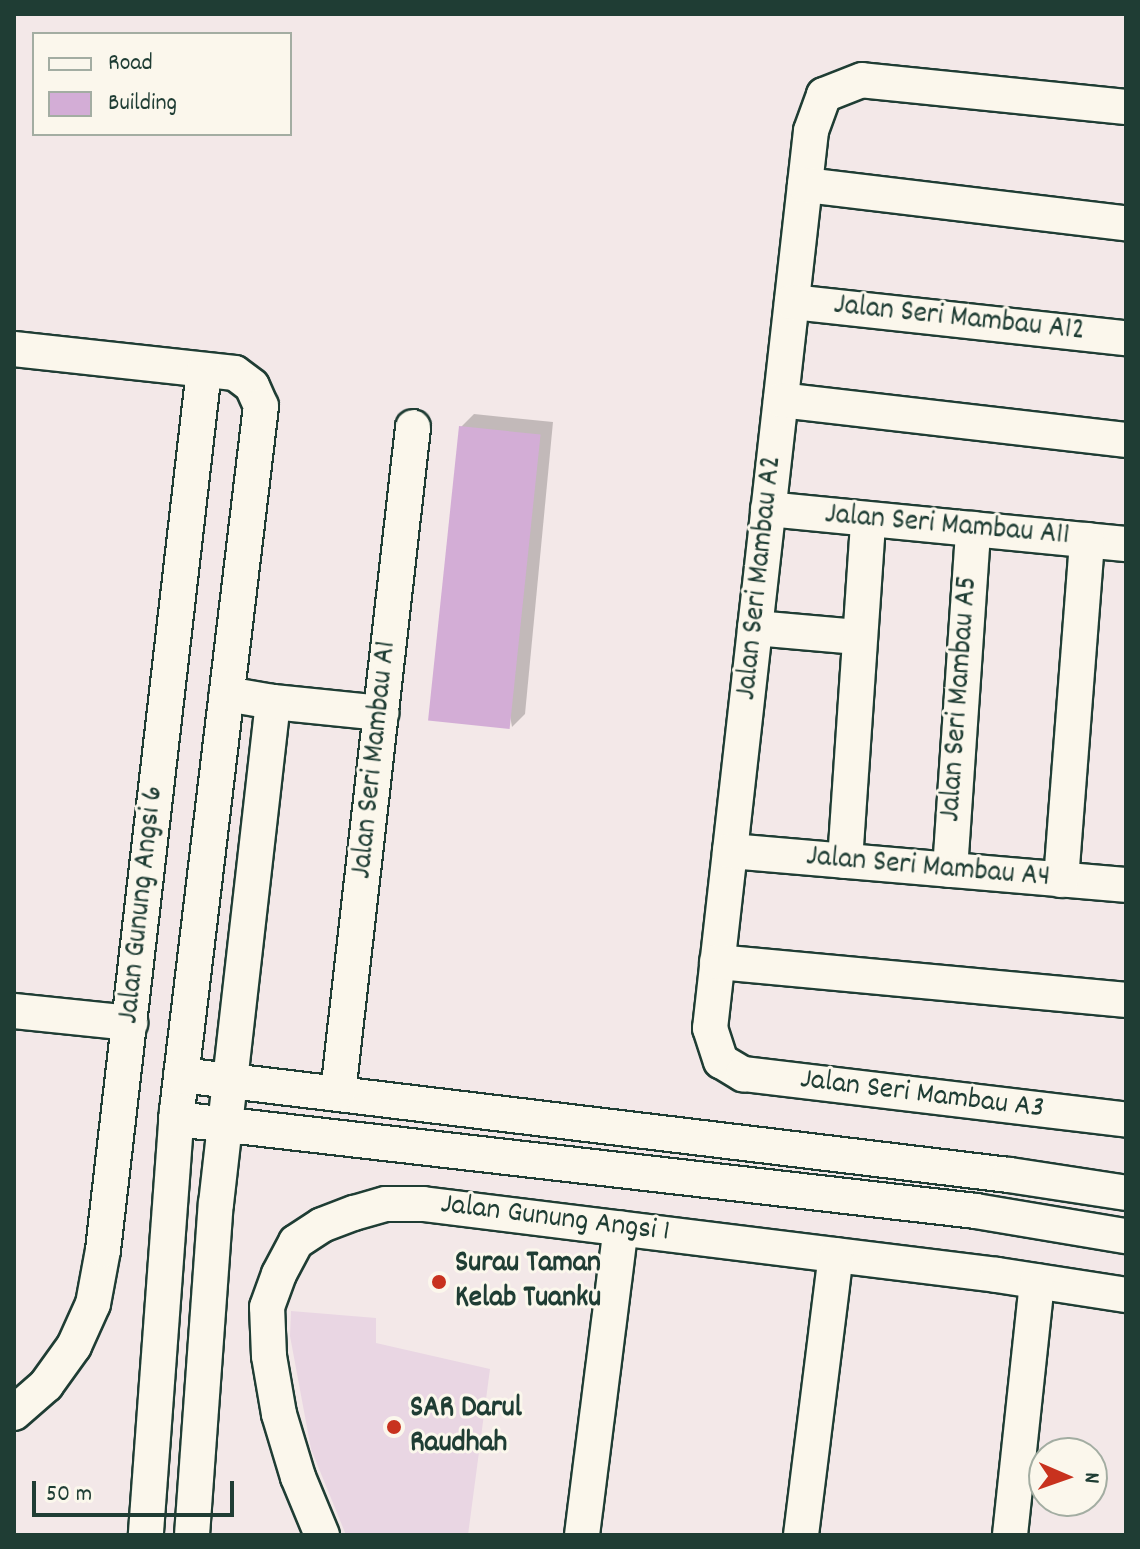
<!DOCTYPE html>
<style>
body{margin:0}
#map{position:relative;width:1140px;height:1549px;overflow:hidden;background:#f3e8e8;font-family:Dekko,sans-serif}
div>[style]{position:absolute}
.built>*{inset:0;background:#e9d6e3}
.shadow>*{inset:0;background:#0003}
.building>*{inset:0;background:#d3add6;transform-origin:0 0}
.roads{filter:drop-shadow(2px 0 #1f3d34) drop-shadow(-2px 0 #1f3d34) drop-shadow(0 2px #1f3d34) drop-shadow(0 -2px #1f3d34)}
.minor>*{height:34px;margin:-17px;padding:0 17px;transform-origin:17px;border-radius:17px;background:#fbf7ec}
.dots>*{width:22px;height:22px;translate:-50% -50%;box-sizing:border-box;border:4px solid #fbf7ec;border-radius:50%}
span{translate:-50% -50%;white-space:nowrap;text-align:center;line-height:1.15;-webkit-text-stroke:6px #fbf7ec;paint-order:stroke}
.street-label{font-size:30px;color:#1f3d34}
.poi-label{font-size:30px;color:#1f3d34;font-weight:700}
.left{translate:0 -50%;text-align:left}
.frame{position:absolute;inset:0;border:16px solid #1f3d34;pointer-events:none}
.legend{position:absolute;left:32px;top:32px;width:260px;height:104px;box-sizing:border-box;background:#fbf7ec;border:2px solid #a3ada2;margin:0;padding:10px 14px;list-style:none;font-size:24px;color:#1f3d34}
.legend li{display:flex;align-items:center;gap:16px;height:40px}
.legend b{width:40px;border:2px solid #a3ada2}
.north{position:absolute;left:1028px;top:1437px;width:80px;height:80px;box-sizing:border-box;background:#fbf7ec;border:2px solid #a3ada2;border-radius:50%;rotate:92deg;font-size:22px;font-weight:700;line-height:32px;text-align:center;color:#1f3d34}
.north::after{content:'';display:block;margin:auto;width:28px;height:36px;background:#c8321e;clip-path:polygon(50% 0,100% 100%,50% 72%,0 100%)}
.scale{position:absolute;left:32px;top:1481px;width:202px;height:36px;box-sizing:border-box;border:4px solid #1f3d34;border-top:0;padding-left:10px;font-size:24px;line-height:28px;white-space:nowrap;color:#1f3d34;-webkit-text-stroke:6px #fbf7ec;paint-order:stroke}
</style>
<div id="map">
<div class="built">
<i style="clip-path:polygon(291px 1311px,376px 1318px,376px 1343px,490px 1369px,468px 1535px,346px 1535px,311px 1449px,290px 1336px)"></i>
</div>
<div class="shadow">
<i style="clip-path:polygon(474px 414px,553px 422px,525px 714px,512px 727px,461px 427px)"></i>
</div>
<div class="building">
<i style="left:459px;top:426px;width:82px;height:296px;rotate:6deg"></i>
</div>
<div class="roads">
<div class="minor">
<i style="left:1126px;top:107px;width:265px;rotate:-174.2deg"></i>
<i style="left:862px;top:80px;width:41px;rotate:158.5deg"></i>
<i style="left:824px;top:95px;width:38px;rotate:110deg"></i>
<i style="left:811px;top:131px;width:903px;rotate:96.42deg"></i>
<i style="left:710px;top:1028px;width:35px;rotate:72deg"></i>
<i style="left:721px;top:1061px;width:26px;rotate:31deg"></i>
<i style="left:743px;top:1074px;width:386px;rotate:6.8deg"></i>
<i style="left:805px;top:185px;width:323px;rotate:6.8deg"></i>
<i style="left:792px;top:302px;width:336px;rotate:6.2deg"></i>
<i style="left:14px;top:349px;width:222px;rotate:6.2deg"></i>
<i style="left:235px;top:373px;width:21px;rotate:37deg"></i>
<i style="left:252px;top:386px;width:22px;rotate:66deg"></i>
<i style="left:261px;top:406px;width:709px;rotate:96.8deg"></i>
<i style="left:177px;top:1110px;width:426px;rotate:94.2deg"></i>
<i style="left:781px;top:400px;width:347px;rotate:6.6deg"></i>
<i style="left:768px;top:509px;width:360px;rotate:5.6deg"></i>
<i style="left:755px;top:628px;width:103px;rotate:5deg"></i>
<i style="left:273px;top:702px;width:109px;rotate:5.8deg"></i>
<i style="left:730px;top:851px;width:397px;rotate:4.9deg"></i>
<i style="left:845px;top:861px;width:342px;rotate:-86.1deg"></i>
<i style="left:950px;top:870px;width:342px;rotate:-86.1deg"></i>
<i style="left:1061px;top:880px;width:341px;rotate:-85.6deg"></i>
<i style="left:717px;top:962px;width:411px;rotate:5.3deg"></i>
<i style="left:14px;top:1011px;width:117px;rotate:5.9deg"></i>
<i style="left:181px;top:1075px;width:834px;rotate:6.89deg"></i>
<i style="left:1009px;top:1175px;width:118px;rotate:8.7deg"></i>
<i style="left:338px;top:1093px;width:670px;rotate:-83.57deg"></i>
<i style="left:176px;top:1119px;width:805px;rotate:6.56deg"></i>
<i style="left:976px;top:1211px;width:152px;rotate:9.5deg"></i>
<i style="left:14px;top:1413px;width:43px;rotate:-41.2deg"></i>
<i style="left:46px;top:1385px;width:48px;rotate:-54.3deg"></i>
<i style="left:74px;top:1346px;width:46px;rotate:-65.7deg"></i>
<i style="left:93px;top:1304px;width:55px;rotate:-79.5deg"></i>
<i style="left:103px;top:1250px;width:885px;rotate:-83.45deg"></i>
<i style="left:192px;top:1535px;width:332px;rotate:-85.9deg"></i>
<i style="left:216px;top:1204px;width:505px;rotate:-83.52deg"></i>
<i style="left:273px;top:702px;width:47px;rotate:-170.1deg"></i>
<i style="left:322px;top:1535px;width:63px;rotate:-112.5deg"></i>
<i style="left:298px;top:1477px;width:66px;rotate:-106.8deg"></i>
<i style="left:279px;top:1414px;width:59px;rotate:-99.8deg"></i>
<i style="left:269px;top:1356px;width:49px;rotate:-92.3deg"></i>
<i style="left:267px;top:1307px;width:35px;rotate:-70deg"></i>
<i style="left:279px;top:1274px;width:36px;rotate:-62deg"></i>
<i style="left:296px;top:1242px;width:31px;rotate:-33deg"></i>
<i style="left:322px;top:1225px;width:34px;rotate:-21deg"></i>
<i style="left:354px;top:1213px;width:33px;rotate:-16deg"></i>
<i style="left:386px;top:1204px;width:37px"></i>
<i style="left:423px;top:1204px;width:578px;rotate:7.05deg"></i>
<i style="left:997px;top:1275px;width:131px;rotate:8.8deg"></i>
<i style="left:582px;top:1535px;width:309px;rotate:-82.8deg"></i>
<i style="left:801px;top:1535px;width:282px;rotate:-82.9deg"></i>
<i style="left:1010px;top:1535px;width:255px;rotate:-83.9deg"></i>
</div>
</div>
<div class="dots">
<i style="left:439px;top:1282px;background:#c8321e"></i>
<i style="left:394px;top:1427px;background:#c8321e"></i>
</div>
<div class="street-label">
<span style="left:959px;top:320px;rotate:6deg">Jalan Seri Mambau A12</span>
<span style="left:947px;top:527px;rotate:5deg">Jalan Seri Mambau A11</span>
<span style="left:761px;top:578px;rotate:-84deg">Jalan Seri Mambau A2</span>
<span style="left:961px;top:699px;rotate:-86deg">Jalan Seri Mambau A5</span>
<span style="left:376px;top:760px;rotate:-84deg">Jalan Seri Mambau A1</span>
<span style="left:928px;top:869px;rotate:5deg">Jalan Seri Mambau A4</span>
<span style="left:143px;top:905px;rotate:-84deg">Jalan Gunung Angsi 6</span>
<span style="left:922px;top:1096px;rotate:7deg">Jalan Seri Mambau A3</span>
<span style="left:555px;top:1220px;rotate:7deg">Jalan Gunung Angsi 1</span>
</div>
<div class="poi-label">
<span class="left" style="left:455px;top:1282px">Surau Taman<br>Kelab Tuanku</span>
<span class="left" style="left:410px;top:1427px">SAR Darul<br>Raudhah</span>
</div>
<div class="frame"></div>
<ul class="legend">
<li><b style="height:10px;background:#fbf7ec"></b>Road</li>
<li><b style="height:22px;background:#d3add6"></b>Building</li>
</ul>
<div class="north">N</div>
<div class="scale">50 m</div>
</div>
